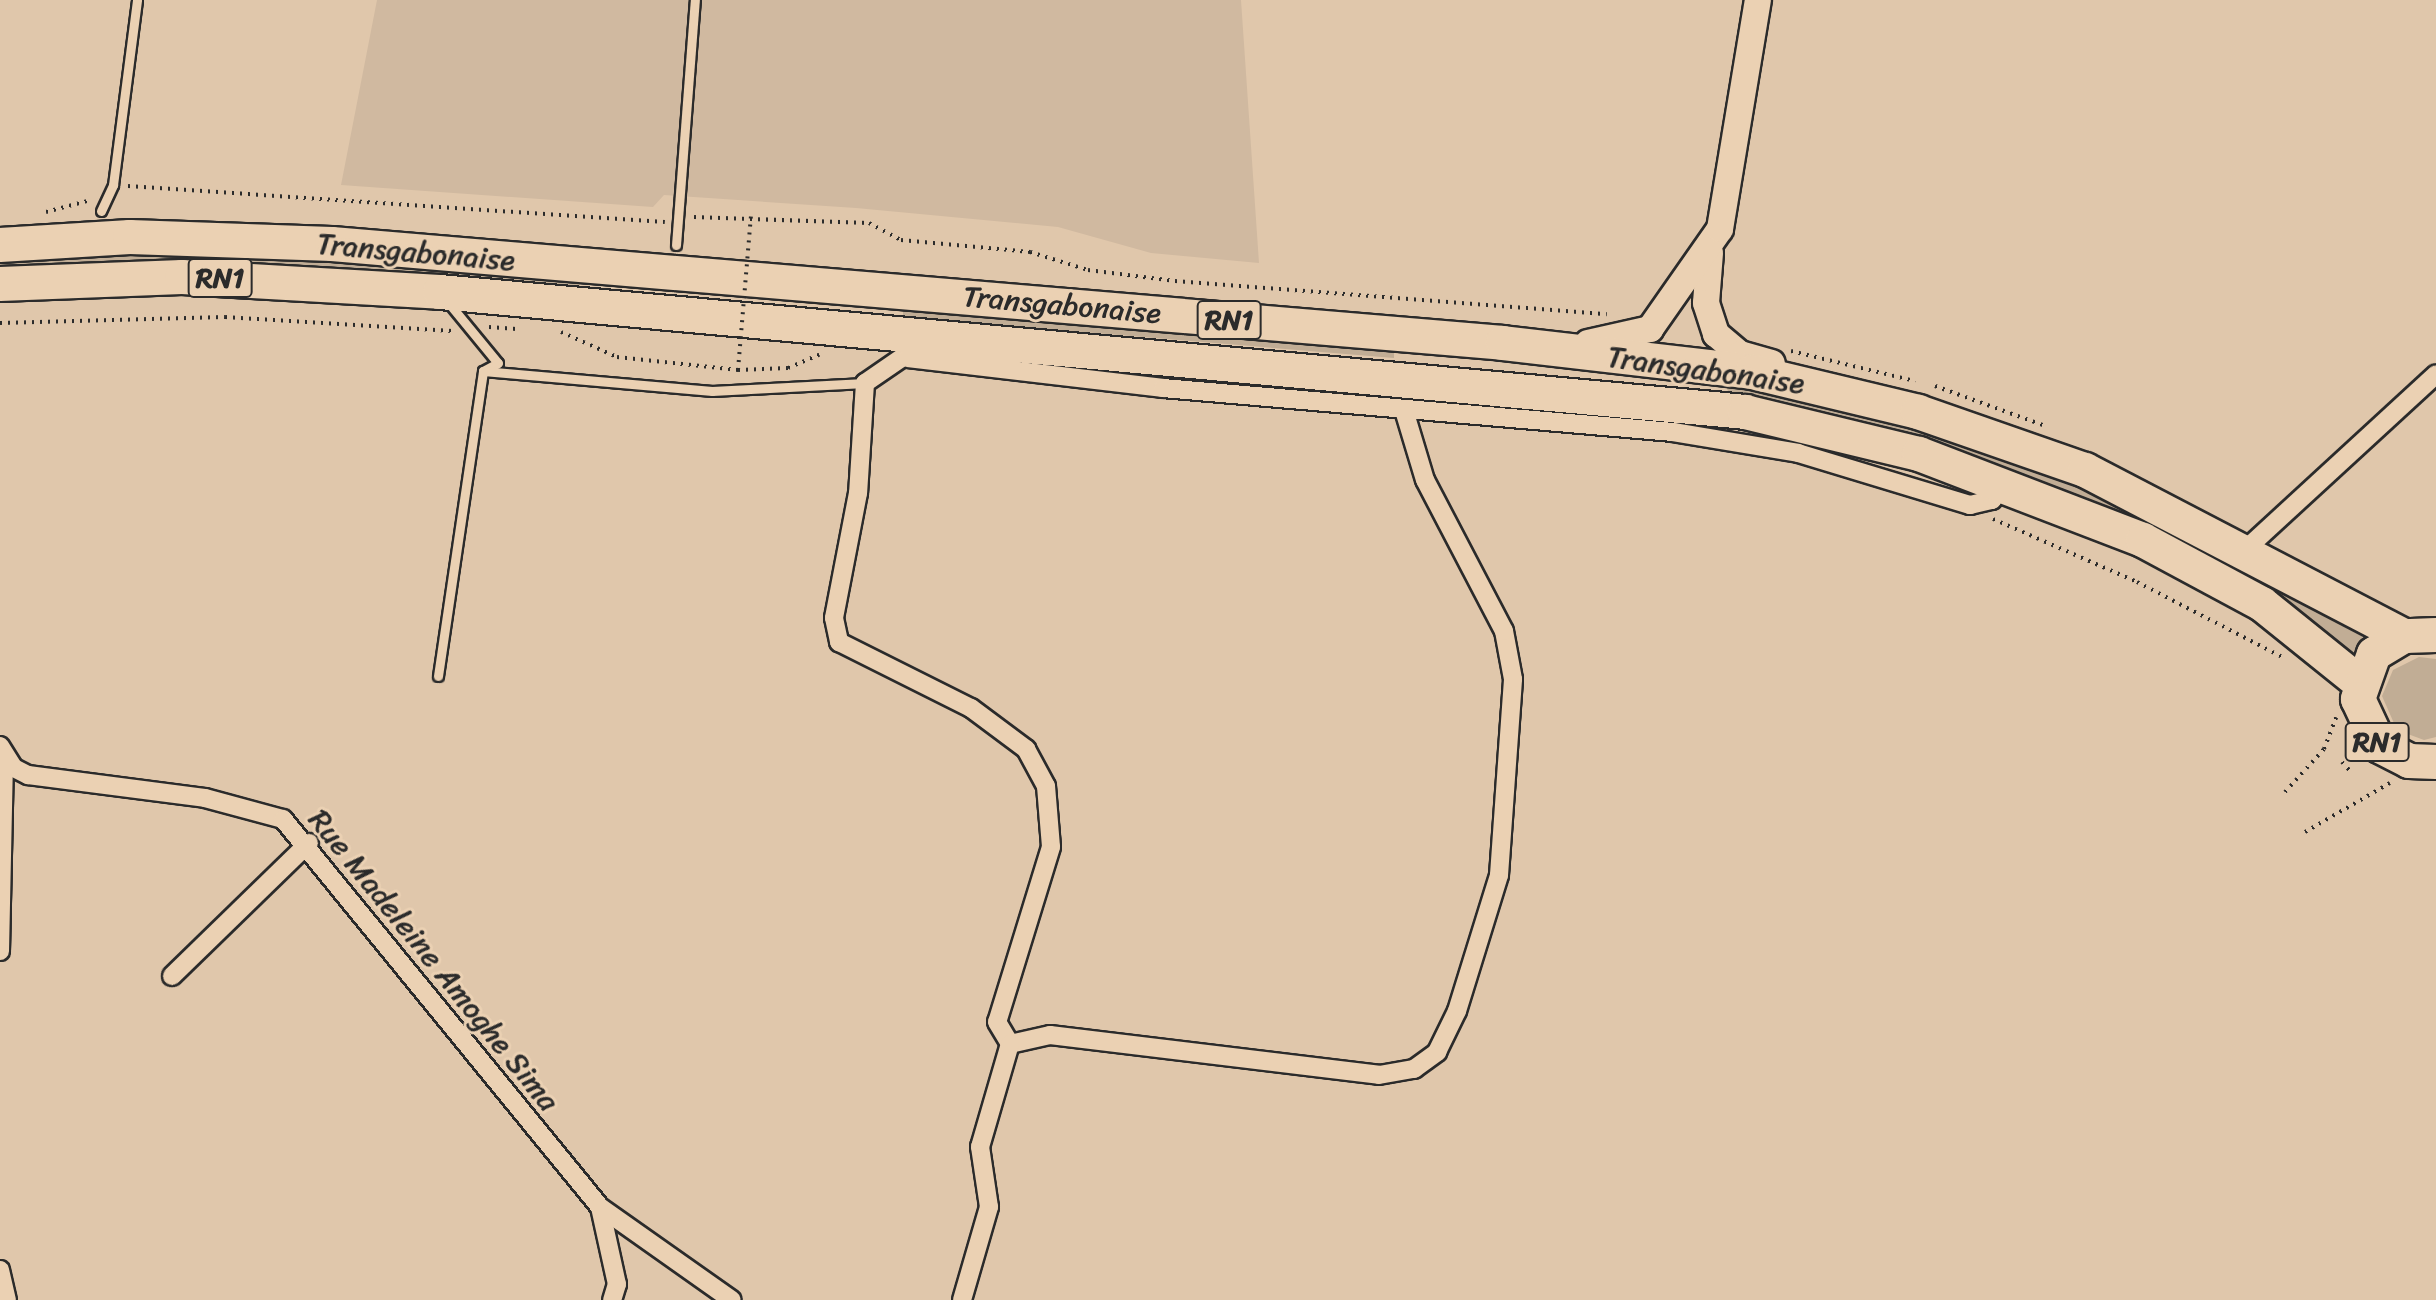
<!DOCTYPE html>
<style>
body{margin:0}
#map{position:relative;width:2436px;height:1300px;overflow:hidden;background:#e0c7ab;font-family:Sriracha,sans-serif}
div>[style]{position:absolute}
.built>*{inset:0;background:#d0b9a0}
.green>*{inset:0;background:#c1ad95}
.path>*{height:4px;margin-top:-2px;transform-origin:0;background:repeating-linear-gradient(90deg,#2b2b2b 0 2px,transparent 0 8px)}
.roads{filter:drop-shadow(2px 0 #2b2b2b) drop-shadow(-2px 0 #2b2b2b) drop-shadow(0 2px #2b2b2b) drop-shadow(0 -2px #2b2b2b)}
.lane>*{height:9px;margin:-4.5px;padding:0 4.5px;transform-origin:4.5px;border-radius:4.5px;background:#ebd1b3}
.street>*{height:18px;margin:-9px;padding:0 9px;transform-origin:9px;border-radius:9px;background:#ebd1b3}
.secondary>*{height:26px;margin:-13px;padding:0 13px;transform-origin:13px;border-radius:13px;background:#ebd1b3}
.highway>*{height:34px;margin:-17px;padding:0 17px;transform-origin:17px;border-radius:17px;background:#ebd1b3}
.path-bridge>*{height:4px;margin-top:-2px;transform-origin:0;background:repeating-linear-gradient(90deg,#2b2b2b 0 2px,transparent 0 8px)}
span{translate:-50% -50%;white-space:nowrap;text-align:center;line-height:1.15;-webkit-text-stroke:6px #ebd1b3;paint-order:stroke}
.shield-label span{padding:2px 6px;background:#ebd1b3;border:2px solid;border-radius:6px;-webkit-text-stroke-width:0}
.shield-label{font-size:28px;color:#2b2b2b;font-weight:700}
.street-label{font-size:30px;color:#2b2b2b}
</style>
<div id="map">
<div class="built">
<i style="clip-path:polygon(377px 0,1241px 0,1259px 263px,1151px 253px,1058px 227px,856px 208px,664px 195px,653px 207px,341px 185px)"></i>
</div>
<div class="green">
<i style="clip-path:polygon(59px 253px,282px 255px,580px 280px,580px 289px,0 270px,0 258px)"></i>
<i style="clip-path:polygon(903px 305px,1394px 350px,1394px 358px,903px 317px)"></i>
<i style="clip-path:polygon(1725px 384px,1853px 407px,2075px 481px,2274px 580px,2363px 637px,2352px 654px,2267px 590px,2070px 493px,1964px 454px,1730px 396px)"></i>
<i style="clip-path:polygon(2419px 657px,2436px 659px,2436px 737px,2424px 740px,2397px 730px,2382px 696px,2393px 670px)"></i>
</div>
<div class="path">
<i style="left:128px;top:186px;width:538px;rotate:3.84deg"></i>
<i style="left:46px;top:212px;width:47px;rotate:-14.9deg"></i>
<i style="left:694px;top:217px;width:175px;rotate:2deg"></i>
<i style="left:869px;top:223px;width:36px;rotate:28deg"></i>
<i style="left:901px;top:240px;width:130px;rotate:5.3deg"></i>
<i style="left:1030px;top:252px;width:61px;rotate:17.2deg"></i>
<i style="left:1088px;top:270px;width:88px;rotate:7.2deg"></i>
<i style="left:1175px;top:281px;width:433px;rotate:4.4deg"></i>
<i style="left:0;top:323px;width:225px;rotate:-1.5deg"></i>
<i style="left:225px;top:317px;width:228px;rotate:3.5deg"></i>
<i style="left:489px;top:327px;width:27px;rotate:4deg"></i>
<i style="left:561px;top:332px;width:61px;rotate:24.1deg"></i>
<i style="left:617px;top:357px;width:122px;rotate:6.1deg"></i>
<i style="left:738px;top:370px;width:50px;rotate:-2.3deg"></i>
<i style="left:788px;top:368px;width:34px;rotate:-23deg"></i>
<i style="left:1791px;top:351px;width:128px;rotate:13.6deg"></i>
<i style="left:1935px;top:386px;width:115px;rotate:19.9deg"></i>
<i style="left:1993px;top:519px;width:157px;rotate:23.6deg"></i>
<i style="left:2137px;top:582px;width:165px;rotate:27.3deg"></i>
<i style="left:2342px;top:762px;width:15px;rotate:48deg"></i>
<i style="left:2285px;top:792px;width:58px;rotate:-47.8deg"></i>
<i style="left:2324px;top:749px;width:34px;rotate:-69deg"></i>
<i style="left:2305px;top:832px;width:98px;rotate:-30deg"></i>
</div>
<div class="roads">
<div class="lane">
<i style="left:101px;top:211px;width:29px;rotate:-65deg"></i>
<i style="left:113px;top:185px;width:187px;rotate:-82.6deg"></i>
<i style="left:676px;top:245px;width:246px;rotate:-85.6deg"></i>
<i style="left:447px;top:301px;width:80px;rotate:50.6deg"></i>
<i style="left:498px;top:363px;width:17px;rotate:152deg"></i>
<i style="left:483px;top:371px;width:230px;rotate:5deg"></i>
<i style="left:712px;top:391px;width:153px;rotate:-3deg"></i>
<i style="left:438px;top:676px;width:308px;rotate:-81.6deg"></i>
</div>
<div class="street">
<i style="left:932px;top:337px;width:81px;rotate:145.5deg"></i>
<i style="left:865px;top:383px;width:110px;rotate:93.6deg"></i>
<i style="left:858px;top:493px;width:127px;rotate:100.9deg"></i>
<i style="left:834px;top:618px;width:25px;rotate:78deg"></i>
<i style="left:839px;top:642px;width:148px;rotate:26.6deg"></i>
<i style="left:971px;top:708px;width:69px;rotate:36.7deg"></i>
<i style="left:1026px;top:749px;width:42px;rotate:61.6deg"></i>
<i style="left:1046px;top:786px;width:61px;rotate:85.3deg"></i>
<i style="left:1051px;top:847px;width:183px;rotate:107.1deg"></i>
<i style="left:997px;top:1022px;width:26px;rotate:59deg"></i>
<i style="left:1010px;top:1044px;width:41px;rotate:-12.7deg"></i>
<i style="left:1050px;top:1035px;width:331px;rotate:6.9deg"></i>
<i style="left:1379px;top:1075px;width:36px;rotate:-10deg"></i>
<i style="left:1414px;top:1069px;width:29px;rotate:-36deg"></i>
<i style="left:1437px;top:1052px;width:46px;rotate:-64deg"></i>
<i style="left:1457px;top:1011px;width:142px;rotate:-72.8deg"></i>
<i style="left:1499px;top:875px;width:196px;rotate:-85.9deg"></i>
<i style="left:1513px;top:679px;width:49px;rotate:-100.6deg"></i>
<i style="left:1504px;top:631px;width:170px;rotate:-117.6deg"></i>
<i style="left:1425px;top:480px;width:73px;rotate:-106.7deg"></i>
<i style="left:908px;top:358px;width:257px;rotate:6.7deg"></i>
<i style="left:1163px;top:388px;width:512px;rotate:4.93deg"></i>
<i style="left:1673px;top:432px;width:127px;rotate:9.5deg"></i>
<i style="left:1798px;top:453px;width:180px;rotate:16.8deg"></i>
<i style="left:1970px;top:505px;width:23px;rotate:-13deg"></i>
<i style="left:1992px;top:500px;width:20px;rotate:-60deg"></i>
<i style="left:2246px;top:549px;width:258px;rotate:-42.6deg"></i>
<i style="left:0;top:746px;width:26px;rotate:58deg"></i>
<i style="left:14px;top:768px;width:16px;rotate:27deg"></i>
<i style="left:28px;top:775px;width:178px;rotate:7.4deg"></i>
<i style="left:205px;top:798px;width:81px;rotate:15.1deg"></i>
<i style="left:283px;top:819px;width:501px;rotate:50.75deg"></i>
<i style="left:600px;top:1207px;width:161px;rotate:35.2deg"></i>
<i style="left:0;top:951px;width:194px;rotate:-88.8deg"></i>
<i style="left:172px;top:976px;width:191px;rotate:-44.2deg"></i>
<i style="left:600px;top:1207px;width:79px;rotate:77.6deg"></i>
<i style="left:617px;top:1284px;width:17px;rotate:107deg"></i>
<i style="left:0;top:1270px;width:31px;rotate:77deg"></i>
<i style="left:962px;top:1300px;width:97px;rotate:-73.8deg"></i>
<i style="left:989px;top:1207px;width:61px;rotate:-98.5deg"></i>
<i style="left:980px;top:1147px;width:107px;rotate:-73.8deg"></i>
</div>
<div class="secondary">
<i style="left:1710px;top:253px;width:50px;rotate:94.6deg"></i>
<i style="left:1706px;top:303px;width:33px;rotate:72deg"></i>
<i style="left:1716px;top:334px;width:31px;rotate:40deg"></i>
<i style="left:1740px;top:354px;width:33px;rotate:16deg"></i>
<i style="left:1588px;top:343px;width:64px;rotate:-12.7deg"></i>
<i style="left:1650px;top:329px;width:122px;rotate:-55deg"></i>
<i style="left:1720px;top:229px;width:232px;rotate:-80.6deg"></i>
</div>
<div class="highway">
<i style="left:0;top:245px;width:130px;rotate:-3.5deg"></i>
<i style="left:130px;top:237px;width:202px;rotate:2deg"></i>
<i style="left:332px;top:244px;width:1175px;rotate:4.83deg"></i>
<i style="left:1503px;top:343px;width:251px;rotate:6.6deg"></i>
<i style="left:1752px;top:372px;width:171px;rotate:13.5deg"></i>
<i style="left:1918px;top:412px;width:177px;rotate:19.2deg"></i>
<i style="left:2085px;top:470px;width:360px;rotate:27.5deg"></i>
<i style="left:0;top:284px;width:182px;rotate:-2.2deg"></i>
<i style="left:182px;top:277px;width:258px;rotate:3.3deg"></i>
<i style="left:440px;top:292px;width:1311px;rotate:5.25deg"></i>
<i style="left:1745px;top:412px;width:179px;rotate:13.6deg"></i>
<i style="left:1919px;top:454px;width:240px;rotate:21deg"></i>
<i style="left:2143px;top:540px;width:135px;rotate:28.3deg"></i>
<i style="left:2262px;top:604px;width:124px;rotate:38.8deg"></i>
<i style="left:2436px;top:635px;width:32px;rotate:178deg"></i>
<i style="left:2404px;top:636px;width:35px;rotate:149deg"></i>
<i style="left:2374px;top:654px;width:48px;rotate:109.6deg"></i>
<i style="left:2358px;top:699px;width:52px;rotate:64.9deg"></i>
<i style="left:2380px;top:746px;width:33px;rotate:27deg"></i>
<i style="left:2409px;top:761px;width:27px;rotate:2deg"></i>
</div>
</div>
<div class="path-bridge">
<i style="left:738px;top:370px;width:156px;rotate:-85.2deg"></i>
</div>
<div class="shield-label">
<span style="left:220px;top:278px">RN1</span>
<span style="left:1229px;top:320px">RN1</span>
<span style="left:2377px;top:742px">RN1</span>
</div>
<div class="street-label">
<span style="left:416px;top:252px;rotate:5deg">Transgabonaise</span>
<span style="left:1062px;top:305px;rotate:5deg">Transgabonaise</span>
<span style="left:1706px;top:370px;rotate:8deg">Transgabonaise</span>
<span style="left:434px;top:960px;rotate:51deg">Rue Madeleine Amoghe Sima</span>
</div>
</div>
